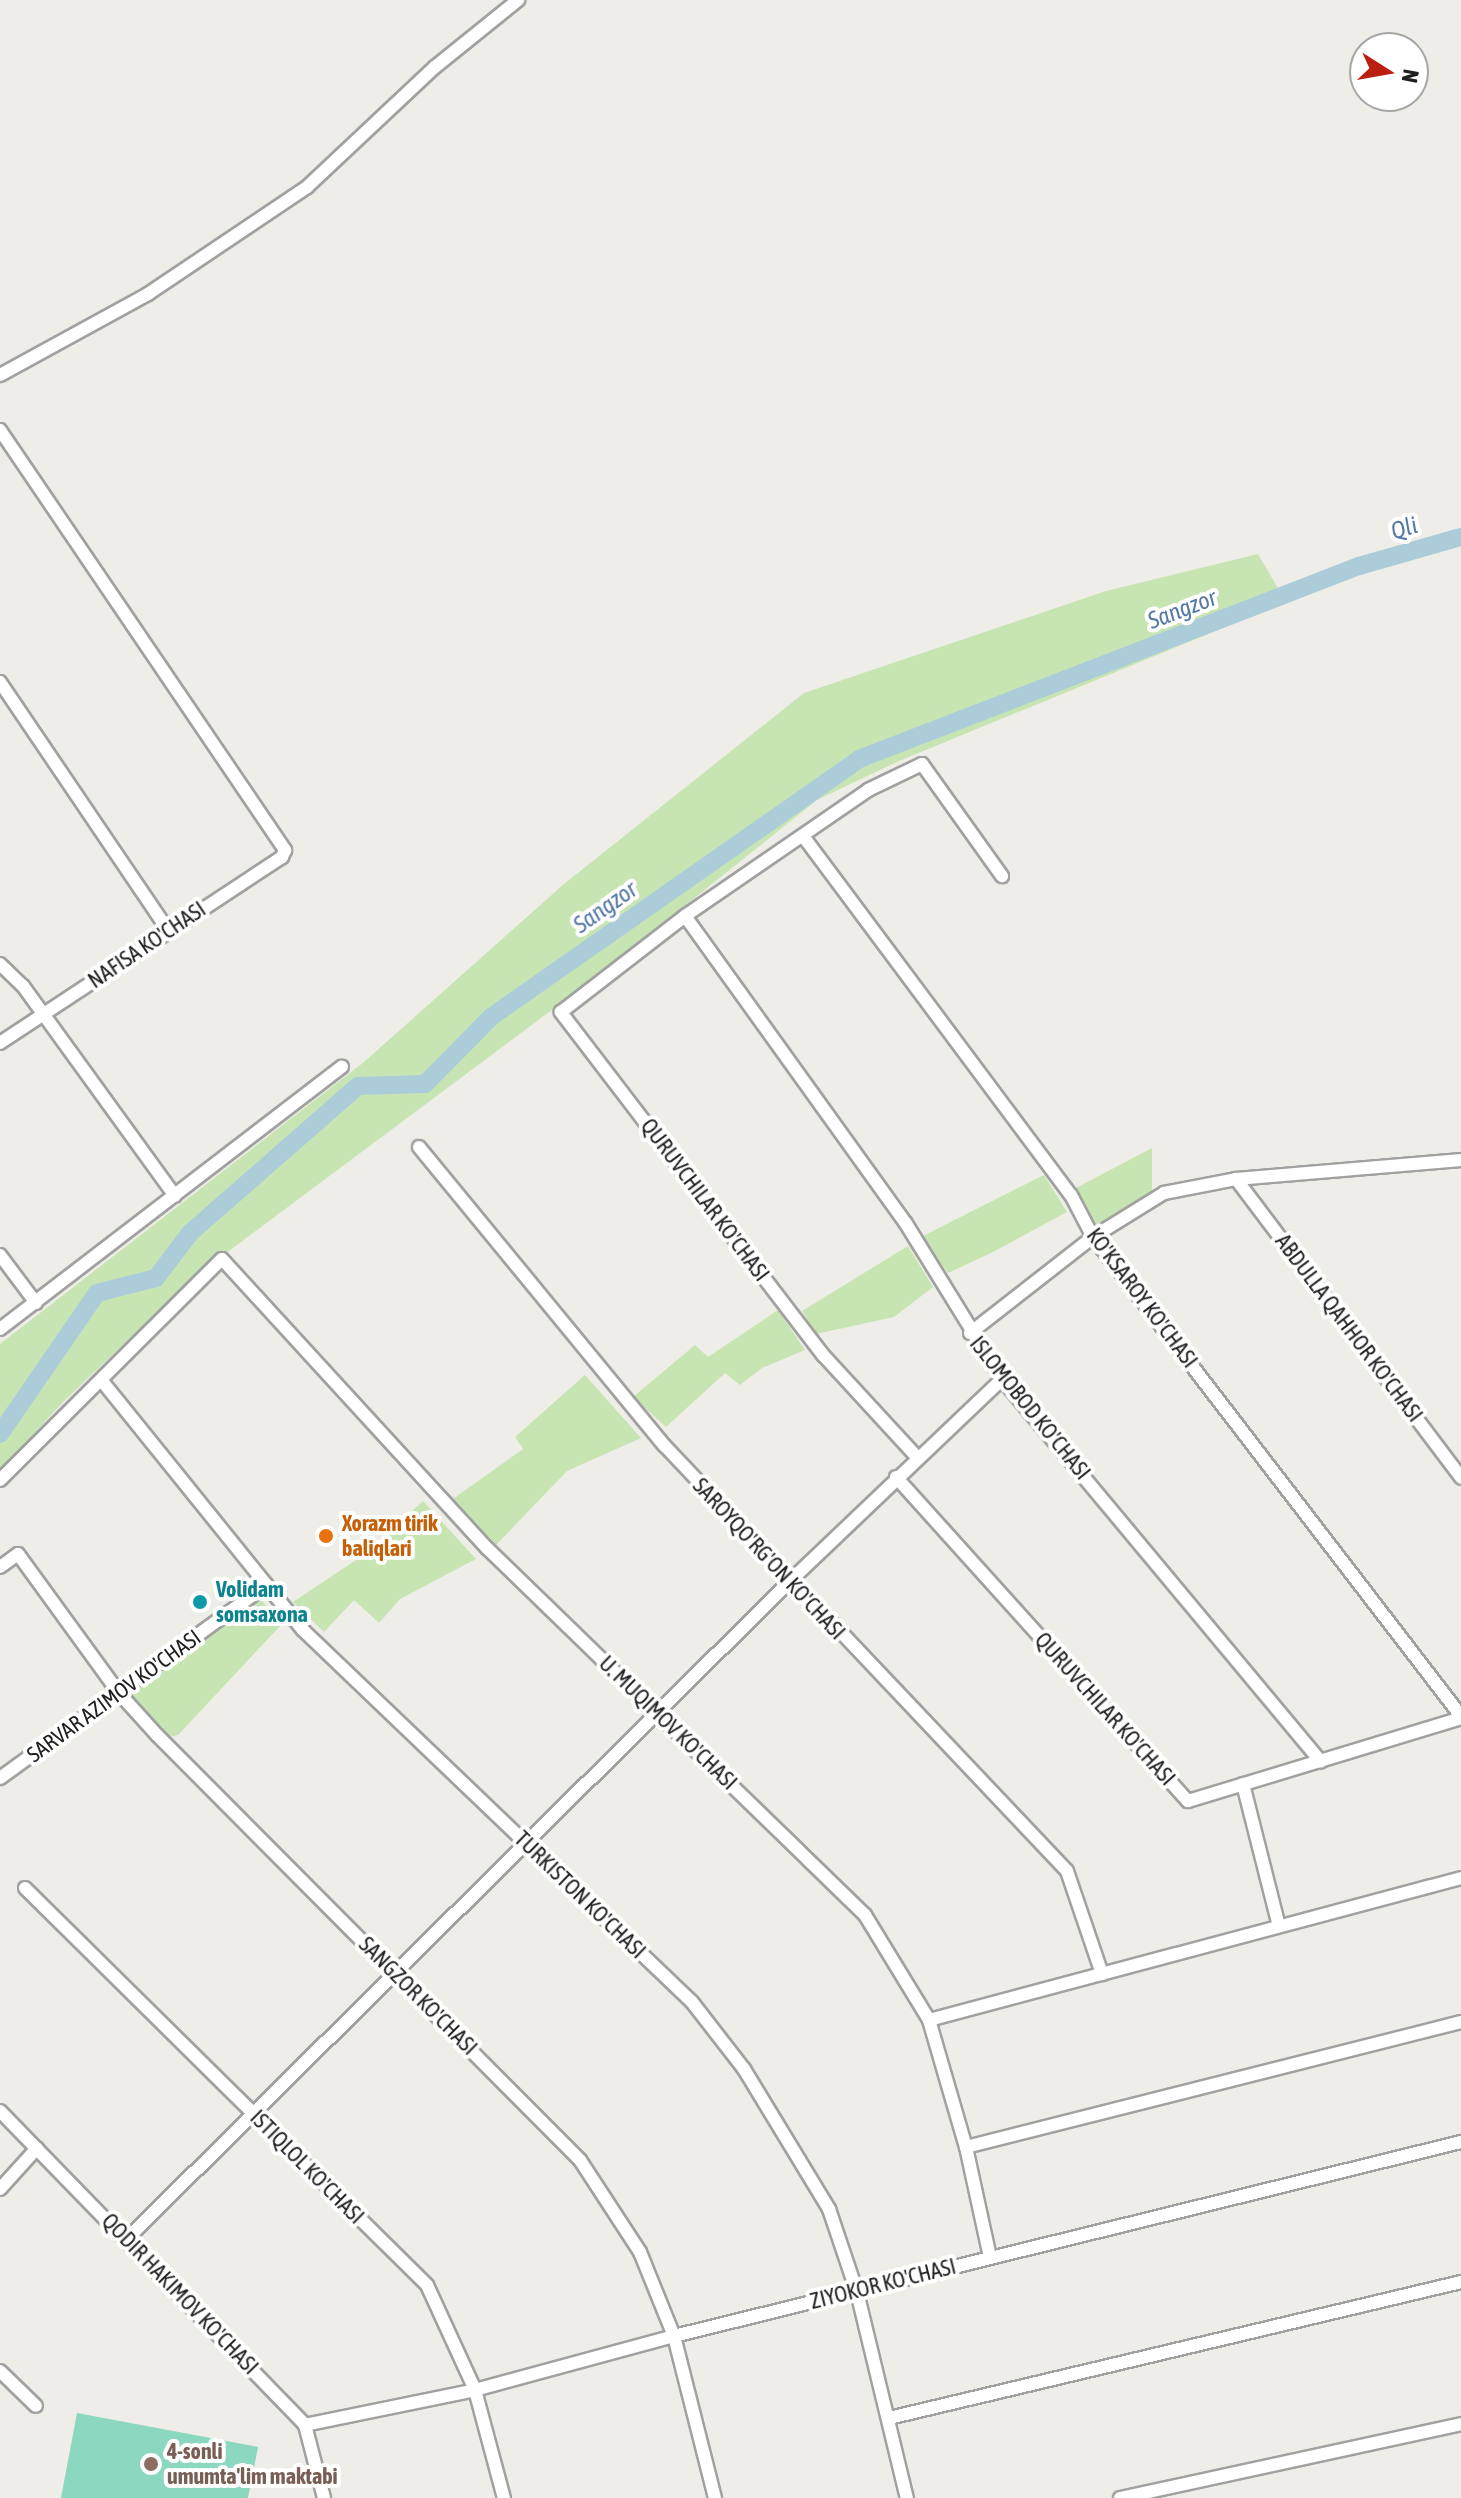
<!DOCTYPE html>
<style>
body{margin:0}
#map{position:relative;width:1461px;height:2498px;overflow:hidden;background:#efede7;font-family:"Asap Condensed",sans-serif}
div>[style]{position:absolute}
.grass>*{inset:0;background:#c7e5b2}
.pitch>*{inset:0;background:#8cd7bf}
.river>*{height:18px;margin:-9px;padding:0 9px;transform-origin:9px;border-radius:9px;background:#acccd9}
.roads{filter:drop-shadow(2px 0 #a1a1a1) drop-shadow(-2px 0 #a1a1a1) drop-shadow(0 2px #a1a1a1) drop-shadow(0 -2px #a1a1a1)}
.minor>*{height:12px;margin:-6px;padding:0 6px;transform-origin:6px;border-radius:6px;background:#fff}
.dots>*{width:22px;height:22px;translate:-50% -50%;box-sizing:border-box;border:4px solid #fff;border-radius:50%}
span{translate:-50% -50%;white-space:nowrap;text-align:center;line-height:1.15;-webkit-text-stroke:8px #fff;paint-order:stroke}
.street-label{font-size:22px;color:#202020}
.food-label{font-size:22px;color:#c56008;font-weight:700}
.left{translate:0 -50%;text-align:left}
.culture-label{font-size:22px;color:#0d838f;font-weight:700}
.education-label{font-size:22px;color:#785e54;font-weight:700}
.water-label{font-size:24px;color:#5478a7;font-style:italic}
.north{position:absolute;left:1349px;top:32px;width:80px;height:80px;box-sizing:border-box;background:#fff;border:2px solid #a6a6a6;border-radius:50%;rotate:101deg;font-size:22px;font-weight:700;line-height:32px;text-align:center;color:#202020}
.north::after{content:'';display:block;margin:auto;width:28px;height:36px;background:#bd1e12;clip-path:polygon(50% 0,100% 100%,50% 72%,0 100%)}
</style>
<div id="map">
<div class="grass">
<i style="clip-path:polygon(1258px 554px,1286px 602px,899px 761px,817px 800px,592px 980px,194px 1277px,62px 1403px,0 1471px,0 1344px,364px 1062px,564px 884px,804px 693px,1106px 591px)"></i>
<i style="clip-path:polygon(1152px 1148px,1152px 1197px,1096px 1230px,1076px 1188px)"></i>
<i style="clip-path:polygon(1044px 1175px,1067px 1212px,991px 1253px,948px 1273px,921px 1237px)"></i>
<i style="clip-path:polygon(908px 1246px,933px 1287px,894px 1317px,816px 1334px,802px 1311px)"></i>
<i style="clip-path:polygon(778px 1310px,805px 1350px,762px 1368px,740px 1385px,725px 1373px,666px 1427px,633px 1397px,695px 1345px,708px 1357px)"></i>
<i style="clip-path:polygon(585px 1375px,641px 1438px,567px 1471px,496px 1545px,450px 1501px,523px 1449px,515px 1437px)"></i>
<i style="clip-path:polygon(423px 1501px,476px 1559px,400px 1599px,379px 1623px,354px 1600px,324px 1632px,293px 1602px,365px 1554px)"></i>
<i style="clip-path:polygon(260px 1598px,281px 1625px,178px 1735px,168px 1737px,129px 1692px)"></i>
</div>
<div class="pitch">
<i style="clip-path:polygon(77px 2413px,258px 2447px,248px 2498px,61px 2498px)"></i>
</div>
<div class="river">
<i style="left:0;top:1434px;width:171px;rotate:-55.5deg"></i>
<i style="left:97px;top:1293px;width:61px;rotate:-14.3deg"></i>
<i style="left:156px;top:1278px;width:56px;rotate:-52.9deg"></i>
<i style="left:190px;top:1233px;width:223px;rotate:-41.2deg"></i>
<i style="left:358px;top:1086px;width:67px;rotate:-1.7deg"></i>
<i style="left:425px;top:1084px;width:94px;rotate:-45.4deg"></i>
<i style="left:491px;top:1017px;width:449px;rotate:-35deg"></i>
<i style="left:859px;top:759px;width:536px;rotate:-21.11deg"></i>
<i style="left:1359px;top:566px;width:106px;rotate:-15.9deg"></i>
</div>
<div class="roads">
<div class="minor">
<i style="left:0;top:375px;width:169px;rotate:-28.7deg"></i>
<i style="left:148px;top:294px;width:192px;rotate:-33.9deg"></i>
<i style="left:307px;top:187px;width:175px;rotate:-43.2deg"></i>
<i style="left:435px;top:67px;width:107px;rotate:-38.9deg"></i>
<i style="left:0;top:430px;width:508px;rotate:55.84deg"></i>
<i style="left:285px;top:850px;width:8px;rotate:113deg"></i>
<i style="left:282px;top:857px;width:338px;rotate:146.6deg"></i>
<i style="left:0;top:682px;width:298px;rotate:55.9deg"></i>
<i style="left:803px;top:836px;width:448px;rotate:53.3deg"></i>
<i style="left:1071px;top:1195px;width:47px;rotate:62.4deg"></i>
<i style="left:1093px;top:1237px;width:604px;rotate:52.47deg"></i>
<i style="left:685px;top:916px;width:377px;rotate:54.3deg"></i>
<i style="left:905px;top:1222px;width:185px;rotate:58.3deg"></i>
<i style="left:1002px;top:1379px;width:498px;rotate:50.2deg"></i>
<i style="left:0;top:964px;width:32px;rotate:44deg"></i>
<i style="left:23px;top:986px;width:259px;rotate:54.1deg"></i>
<i style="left:419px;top:1147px;width:386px;rotate:50.6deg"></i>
<i style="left:664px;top:1445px;width:586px;rotate:46.59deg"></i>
<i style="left:1067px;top:1871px;width:109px;rotate:71.2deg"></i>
<i style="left:1236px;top:1179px;width:374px;rotate:53deg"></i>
<i style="left:0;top:1255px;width:60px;rotate:53.1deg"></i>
<i style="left:0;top:1329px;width:431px;rotate:-37.5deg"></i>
<i style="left:970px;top:1333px;width:156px;rotate:-38deg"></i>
<i style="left:1093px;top:1237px;width:84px;rotate:-31.8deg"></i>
<i style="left:1164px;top:1193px;width:73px;rotate:-11deg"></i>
<i style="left:1236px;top:1179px;width:226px;rotate:-4.8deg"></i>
<i style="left:102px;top:1381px;width:320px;rotate:51.1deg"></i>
<i style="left:303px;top:1630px;width:538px;rotate:43.72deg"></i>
<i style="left:692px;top:2002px;width:85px;rotate:52.2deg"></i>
<i style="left:744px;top:2069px;width:164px;rotate:58.7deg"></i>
<i style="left:829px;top:2209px;width:88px;rotate:71.4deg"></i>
<i style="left:857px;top:2292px;width:212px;rotate:76.4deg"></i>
<i style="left:916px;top:1456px;width:137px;rotate:-132.6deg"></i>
<i style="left:823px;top:1355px;width:432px;rotate:-127.4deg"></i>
<i style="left:561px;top:1012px;width:157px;rotate:-37.7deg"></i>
<i style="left:685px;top:916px;width:222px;rotate:-34.5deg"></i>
<i style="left:868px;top:790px;width:60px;rotate:-25.7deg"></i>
<i style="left:922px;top:764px;width:138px;rotate:54.5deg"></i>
<i style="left:896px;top:1477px;width:436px;rotate:48deg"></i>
<i style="left:1188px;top:1801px;width:285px;rotate:-16.9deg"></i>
<i style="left:0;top:1480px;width:313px;rotate:-44.9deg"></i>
<i style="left:222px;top:1259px;width:392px;rotate:47.5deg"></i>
<i style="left:487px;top:1548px;width:527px;rotate:44.15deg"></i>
<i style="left:865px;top:1915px;width:123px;rotate:58.6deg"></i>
<i style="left:929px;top:2020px;width:132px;rotate:73.8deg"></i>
<i style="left:966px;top:2147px;width:113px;rotate:77.7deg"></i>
<i style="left:0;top:1567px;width:22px;rotate:-36deg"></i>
<i style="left:18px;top:1554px;width:172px;rotate:54deg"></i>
<i style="left:119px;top:1693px;width:57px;rotate:47.9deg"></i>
<i style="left:157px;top:1735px;width:600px;rotate:45.14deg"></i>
<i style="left:580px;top:2160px;width:110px;rotate:56.9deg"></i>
<i style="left:640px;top:2252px;width:91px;rotate:68deg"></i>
<i style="left:674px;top:2336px;width:167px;rotate:75.8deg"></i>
<i style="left:0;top:1778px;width:329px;rotate:-35.9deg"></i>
<i style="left:1243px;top:1784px;width:146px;rotate:75.8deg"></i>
<i style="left:25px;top:1888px;width:565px;rotate:44.64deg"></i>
<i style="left:427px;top:2285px;width:115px;rotate:65.4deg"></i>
<i style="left:475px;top:2390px;width:112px;rotate:75deg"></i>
<i style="left:929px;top:2020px;width:551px;rotate:-14.94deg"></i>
<i style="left:0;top:2111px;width:438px;rotate:45.8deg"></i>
<i style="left:305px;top:2425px;width:75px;rotate:75.4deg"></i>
<i style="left:966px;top:2147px;width:511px;rotate:-14.17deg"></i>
<i style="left:0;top:2189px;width:55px;rotate:-47.9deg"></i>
<i style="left:127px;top:2239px;width:933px;rotate:-44.78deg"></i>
<i style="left:789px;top:1582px;width:294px;rotate:-43.6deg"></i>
<i style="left:0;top:2371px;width:50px;rotate:44.2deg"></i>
<i style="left:889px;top:2418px;width:588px;rotate:-13.37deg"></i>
<i style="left:305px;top:2425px;width:174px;rotate:-11.6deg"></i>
<i style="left:475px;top:2390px;width:206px;rotate:-15.2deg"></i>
<i style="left:674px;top:2336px;width:811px;rotate:-13.85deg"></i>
<i style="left:1120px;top:2498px;width:349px;rotate:-12.2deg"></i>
</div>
</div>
<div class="dots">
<i style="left:326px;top:1536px;background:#e8710a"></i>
<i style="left:200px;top:1602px;background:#0f9aa8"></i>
<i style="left:151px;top:2464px;background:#8d6e63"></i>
</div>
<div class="street-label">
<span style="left:147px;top:945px;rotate:-34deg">NAFISA KO'CHASI</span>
<span style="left:705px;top:1200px;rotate:53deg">QURUVCHILAR KO'CHASI</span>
<span style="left:1142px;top:1298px;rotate:53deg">KO'KSAROY KO'CHASI</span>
<span style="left:1349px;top:1328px;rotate:53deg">ABDULLA QAHHOR KO'CHASI</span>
<span style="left:1030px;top:1408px;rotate:51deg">ISLOMOBOD KO'CHASI</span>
<span style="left:769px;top:1559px;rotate:47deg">SAROYQO'RG'ON KO'CHASI</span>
<span style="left:114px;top:1696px;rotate:-36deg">SARVAR AZIMOV KO'CHASI</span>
<span style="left:1105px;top:1709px;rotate:48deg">QURUVCHILAR KO'CHASI</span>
<span style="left:668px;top:1723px;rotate:44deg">U. MUQIMOV KO'CHASI</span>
<span style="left:580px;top:1895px;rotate:44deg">TURKISTON KO'CHASI</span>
<span style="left:418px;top:1996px;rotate:45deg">SANGZOR KO'CHASI</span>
<span style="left:307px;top:2167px;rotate:45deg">ISTIQLOL KO'CHASI</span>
<span style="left:883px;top:2284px;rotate:-14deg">ZIYOKOR KO'CHASI</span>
<span style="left:180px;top:2294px;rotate:46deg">QODIR HAKIMOV KO'CHASI</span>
</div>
<div class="food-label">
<span class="left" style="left:342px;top:1536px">Xorazm tirik<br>baliqlari</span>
</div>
<div class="culture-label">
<span class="left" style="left:216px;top:1602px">Volidam<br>somsaxona</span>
</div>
<div class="education-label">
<span class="left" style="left:167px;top:2464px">4-sonli<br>umumta'lim maktabi</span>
</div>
<div class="water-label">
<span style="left:1404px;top:528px;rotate:-16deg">Qli</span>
<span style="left:1182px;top:609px;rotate:-21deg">Sangzor</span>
<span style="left:605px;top:907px;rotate:-35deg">Sangzor</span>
</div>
<div class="north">N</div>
</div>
